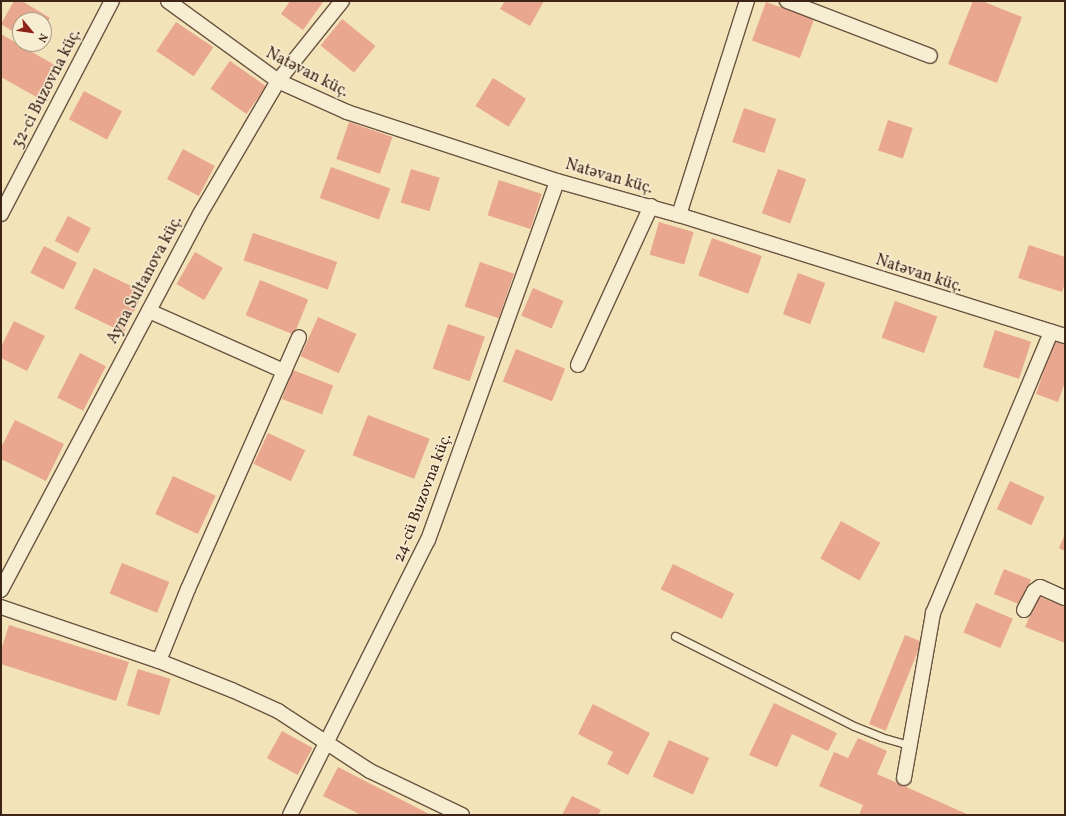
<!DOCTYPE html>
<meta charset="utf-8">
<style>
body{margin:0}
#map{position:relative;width:1066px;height:816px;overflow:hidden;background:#f2e3b9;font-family:Vollkorn,serif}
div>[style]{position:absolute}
.building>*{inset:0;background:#e8a78e;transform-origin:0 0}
.roads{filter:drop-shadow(1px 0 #6b5440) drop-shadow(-1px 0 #6b5440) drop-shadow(0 1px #6b5440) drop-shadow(0 -1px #6b5440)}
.service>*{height:7px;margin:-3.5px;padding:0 3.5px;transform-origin:3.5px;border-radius:3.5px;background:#f7edd2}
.minor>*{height:14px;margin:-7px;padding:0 7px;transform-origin:7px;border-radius:7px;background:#f7edd2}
span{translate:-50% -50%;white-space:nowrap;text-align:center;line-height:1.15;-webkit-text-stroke:3px #f7edd2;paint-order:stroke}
.street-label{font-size:16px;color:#3e2417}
.frame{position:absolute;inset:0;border:2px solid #3e2417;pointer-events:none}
.north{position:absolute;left:12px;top:12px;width:40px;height:40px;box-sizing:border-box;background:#f7edd2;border:1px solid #ad9d87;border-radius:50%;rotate:119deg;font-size:11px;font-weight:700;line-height:16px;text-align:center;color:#3e2417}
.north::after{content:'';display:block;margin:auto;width:14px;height:18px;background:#8f2418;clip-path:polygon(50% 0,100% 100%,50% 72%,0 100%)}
</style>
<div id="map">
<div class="building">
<i style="clip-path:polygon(14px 1px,22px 1px,50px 18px,44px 27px,44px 20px,20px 20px,20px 36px,1px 24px)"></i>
<i style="clip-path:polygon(290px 1px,321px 1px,323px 2px,303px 30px,281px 14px)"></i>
<i style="clip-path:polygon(505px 1px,544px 1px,530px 26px,500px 9px)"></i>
<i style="clip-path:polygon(973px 1px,982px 1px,1022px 17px,997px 83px,948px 64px)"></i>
<i style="left:766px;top:2px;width:51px;height:41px;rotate:20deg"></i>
<i style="left:342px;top:19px;width:43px;height:34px;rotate:39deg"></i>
<i style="left:176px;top:22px;width:45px;height:35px;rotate:34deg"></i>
<i style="clip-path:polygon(1px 34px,58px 67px,40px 99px,1px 77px)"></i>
<i style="left:230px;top:61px;width:44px;height:34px;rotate:35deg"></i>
<i style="left:493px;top:78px;width:39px;height:33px;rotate:32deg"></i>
<i style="left:84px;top:91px;width:43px;height:32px;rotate:28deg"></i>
<i style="left:744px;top:108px;width:34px;height:36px;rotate:19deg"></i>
<i style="left:888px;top:120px;width:26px;height:32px;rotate:18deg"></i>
<i style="left:349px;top:122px;width:46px;height:39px;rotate:19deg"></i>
<i style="left:183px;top:149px;width:36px;height:34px;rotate:28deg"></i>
<i style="left:331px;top:167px;width:63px;height:33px;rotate:20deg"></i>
<i style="left:411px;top:169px;width:30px;height:35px;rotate:17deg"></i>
<i style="left:778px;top:169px;width:30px;height:47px;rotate:20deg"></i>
<i style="left:499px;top:180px;width:45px;height:37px;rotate:18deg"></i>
<i style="left:68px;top:216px;width:26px;height:28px;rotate:28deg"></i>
<i style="left:659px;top:222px;width:36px;height:34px;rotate:16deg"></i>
<i style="left:253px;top:233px;width:89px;height:29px;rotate:19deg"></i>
<i style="left:712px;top:238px;width:53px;height:40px;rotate:20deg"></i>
<i style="clip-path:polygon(1029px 245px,1065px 257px,1065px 283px,1062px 292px,1018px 278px)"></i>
<i style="left:44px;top:246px;width:37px;height:30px;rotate:27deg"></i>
<i style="left:195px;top:252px;width:32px;height:37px;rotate:30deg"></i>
<i style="left:480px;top:262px;width:36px;height:47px;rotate:19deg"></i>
<i style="left:94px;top:268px;width:55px;height:45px;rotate:26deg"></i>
<i style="left:798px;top:273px;width:29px;height:44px;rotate:20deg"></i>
<i style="left:260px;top:280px;width:52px;height:38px;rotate:22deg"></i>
<i style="left:533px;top:288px;width:33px;height:30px;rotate:23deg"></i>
<i style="left:895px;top:301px;width:45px;height:39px;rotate:20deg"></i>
<i style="left:318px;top:317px;width:42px;height:43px;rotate:24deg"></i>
<i style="clip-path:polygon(14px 321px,45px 336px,27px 371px,1px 358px,1px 347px)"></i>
<i style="left:448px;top:324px;width:39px;height:47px;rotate:19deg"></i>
<i style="left:995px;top:330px;width:38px;height:39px;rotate:18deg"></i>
<i style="clip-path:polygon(1054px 341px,1065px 345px,1065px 382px,1058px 402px,1036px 394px)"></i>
<i style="left:516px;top:349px;width:53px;height:35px;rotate:22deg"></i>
<i style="left:80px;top:353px;width:29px;height:50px;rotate:27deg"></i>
<i style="left:293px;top:370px;width:43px;height:31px;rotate:21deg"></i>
<i style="left:368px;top:415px;width:66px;height:43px;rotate:21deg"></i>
<i style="clip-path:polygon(15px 420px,64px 444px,46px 481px,1px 459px,1px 448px)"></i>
<i style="left:268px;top:433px;width:41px;height:34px;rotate:25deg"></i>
<i style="left:173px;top:476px;width:47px;height:42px;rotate:25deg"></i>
<i style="left:1010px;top:481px;width:38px;height:31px;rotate:25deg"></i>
<i style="left:841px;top:521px;width:45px;height:43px;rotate:29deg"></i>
<i style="clip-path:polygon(1065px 534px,1065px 551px,1059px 548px)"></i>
<i style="left:122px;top:563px;width:51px;height:33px;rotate:22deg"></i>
<i style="left:673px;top:564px;width:68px;height:28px;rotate:26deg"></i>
<i style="left:1004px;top:569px;width:29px;height:27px;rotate:22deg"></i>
<i style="clip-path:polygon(1038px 596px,1065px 607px,1065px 643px,1025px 627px)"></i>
<i style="left:976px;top:603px;width:40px;height:32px;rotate:23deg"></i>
<i style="clip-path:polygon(9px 625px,129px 662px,116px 701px,1px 664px,1px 650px)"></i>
<i style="left:905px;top:635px;width:18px;height:96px;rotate:22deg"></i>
<i style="left:138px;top:669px;width:34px;height:38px;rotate:17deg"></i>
<i style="clip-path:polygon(774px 703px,837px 733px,828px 751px,792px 734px,777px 767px,749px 755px)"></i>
<i style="clip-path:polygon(593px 704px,650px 733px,628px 775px,607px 764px,613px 752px,578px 734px)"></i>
<i style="left:282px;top:731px;width:35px;height:31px;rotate:29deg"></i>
<i style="clip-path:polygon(858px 738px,887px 751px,877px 774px,969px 815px,859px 815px,863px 805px,819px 786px,834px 752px,848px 758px)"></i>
<i style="left:669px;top:740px;width:44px;height:40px;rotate:24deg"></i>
<i style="clip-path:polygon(338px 767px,429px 814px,428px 815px,361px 815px,323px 796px)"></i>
<i style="clip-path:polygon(572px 796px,601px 810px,598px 815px,562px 815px)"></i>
</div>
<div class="roads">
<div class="service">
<i style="left:675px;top:636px;width:200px;rotate:26.7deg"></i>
<i style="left:854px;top:726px;width:29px;rotate:22deg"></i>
<i style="left:881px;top:737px;width:29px;rotate:16deg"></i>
</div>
<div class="minor">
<i style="left:168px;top:1px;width:136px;rotate:36deg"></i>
<i style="left:278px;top:81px;width:76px;rotate:24.2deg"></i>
<i style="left:347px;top:112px;width:221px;rotate:18.2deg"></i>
<i style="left:557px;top:181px;width:127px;rotate:15.6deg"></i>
<i style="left:679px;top:215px;width:405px;rotate:17.4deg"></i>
<i style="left:787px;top:1px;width:153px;rotate:21deg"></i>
<i style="left:1px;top:214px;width:240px;rotate:-62.5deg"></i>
<i style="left:679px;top:215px;width:225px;rotate:-72.4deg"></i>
<i style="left:149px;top:311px;width:148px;rotate:24deg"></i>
<i style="left:578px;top:365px;width:175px;rotate:-65.3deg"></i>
<i style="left:1px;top:590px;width:425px;rotate:-62.1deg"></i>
<i style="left:200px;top:214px;width:154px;rotate:-59.6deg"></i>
<i style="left:278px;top:81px;width:102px;rotate:-51.3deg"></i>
<i style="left:1px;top:607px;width:167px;rotate:18.9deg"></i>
<i style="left:159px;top:661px;width:79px;rotate:21.7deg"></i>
<i style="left:232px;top:690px;width:51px;rotate:24.5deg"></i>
<i style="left:278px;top:711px;width:110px;rotate:33.1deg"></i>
<i style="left:370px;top:771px;width:102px;rotate:25.6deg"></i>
<i style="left:1024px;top:610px;width:21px;rotate:-62deg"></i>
<i style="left:1034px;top:591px;width:7px;rotate:-34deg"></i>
<i style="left:1040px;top:587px;width:27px;rotate:24deg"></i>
<i style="left:159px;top:661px;width:78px;rotate:-68.1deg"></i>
<i style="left:188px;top:589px;width:275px;rotate:-66.2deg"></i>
<i style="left:904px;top:778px;width:168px;rotate:-80deg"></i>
<i style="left:933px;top:613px;width:305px;rotate:-67.2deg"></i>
<i style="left:290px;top:815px;width:308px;rotate:-63.4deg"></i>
<i style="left:428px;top:540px;width:381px;rotate:-70.2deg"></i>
</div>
</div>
<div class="street-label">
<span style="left:307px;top:73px;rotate:27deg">Natəvan küç.</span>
<span style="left:47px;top:89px;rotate:-63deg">32-ci Buzovna küç.</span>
<span style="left:609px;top:177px;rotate:16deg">Natəvan küç.</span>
<span style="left:919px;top:274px;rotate:18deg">Natəvan küç.</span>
<span style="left:145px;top:280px;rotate:-62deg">Ayna Sultanova küç.</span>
<span style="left:423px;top:498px;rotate:-69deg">24-cü Buzovna küç.</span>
</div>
<div class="frame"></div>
<div class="north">N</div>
</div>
